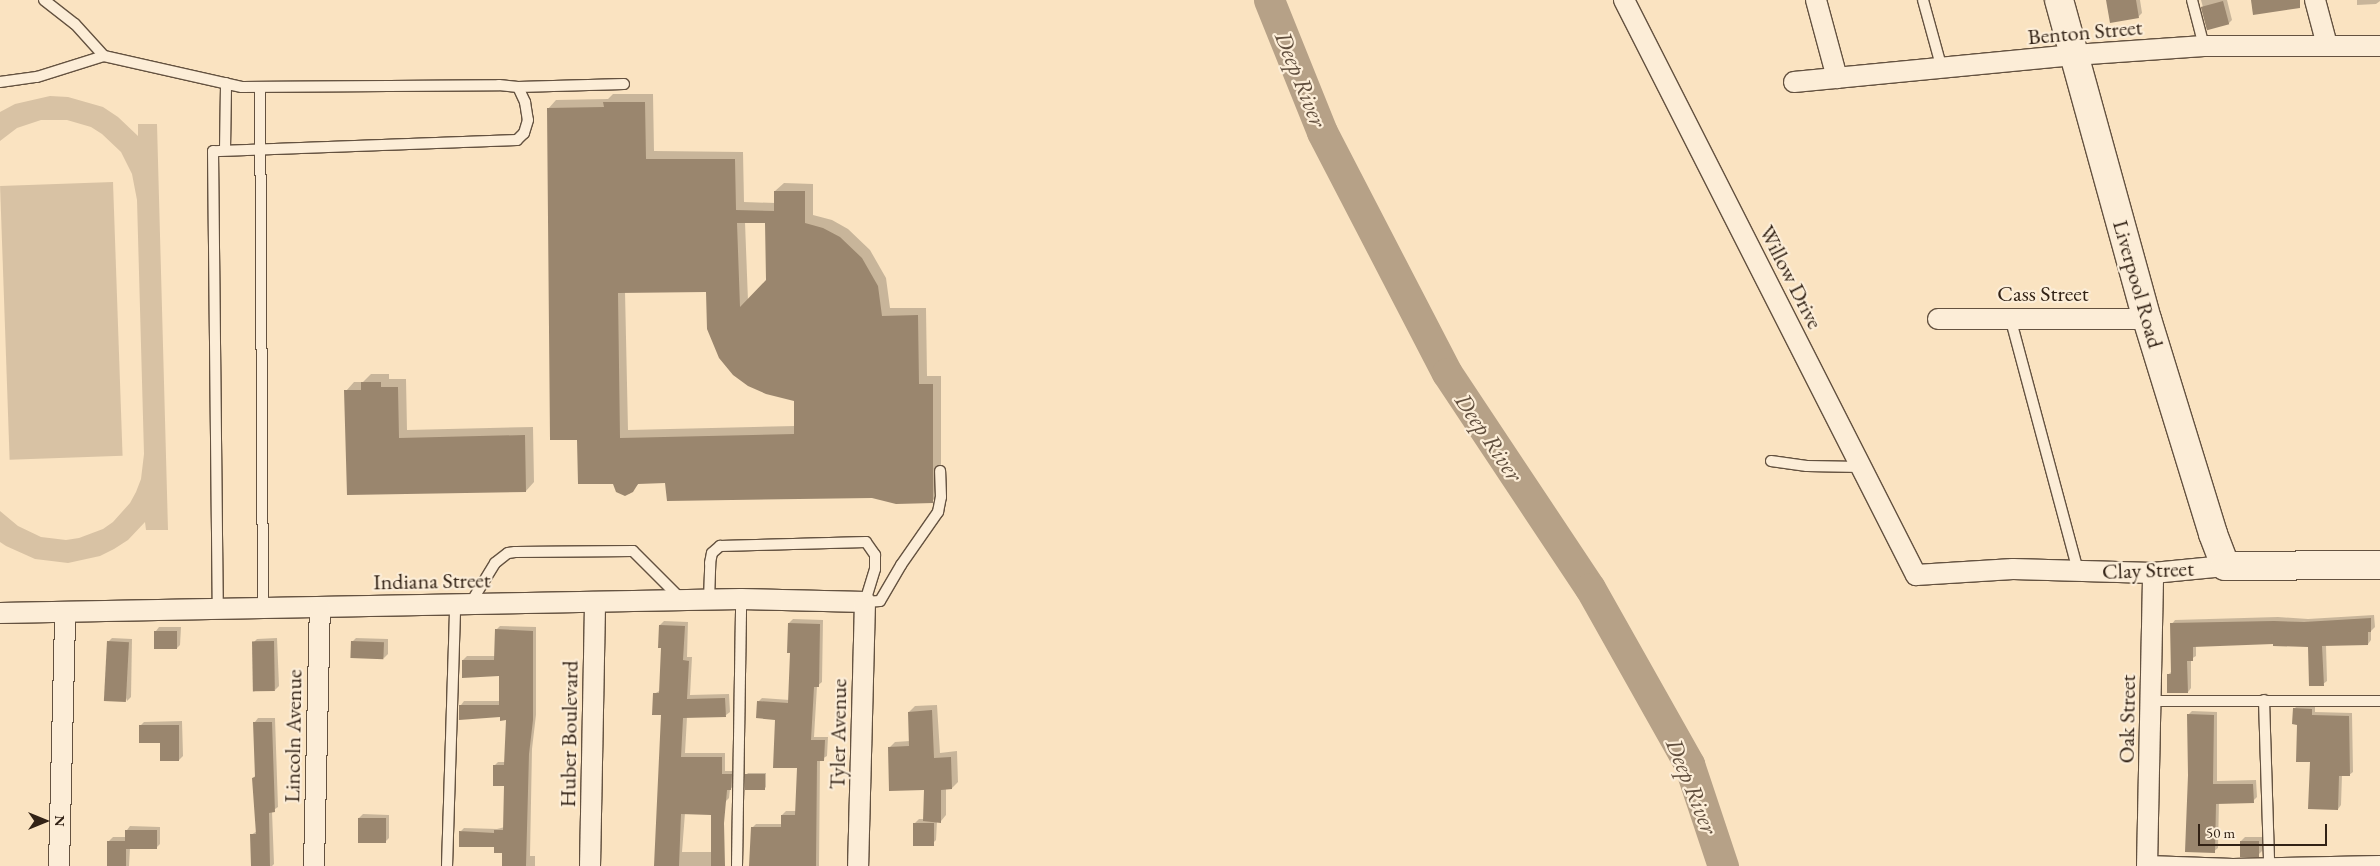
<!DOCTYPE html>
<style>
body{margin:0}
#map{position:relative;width:2380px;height:866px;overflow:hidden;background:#fae3c1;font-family:"EB Garamond",serif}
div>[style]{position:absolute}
.green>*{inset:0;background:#d8c2a4;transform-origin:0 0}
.shadow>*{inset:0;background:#0003}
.river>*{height:31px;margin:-15.5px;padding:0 15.5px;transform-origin:15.5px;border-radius:15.5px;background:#b6a187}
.building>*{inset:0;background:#9a866e;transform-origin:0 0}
.roads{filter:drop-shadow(1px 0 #645240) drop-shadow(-1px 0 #645240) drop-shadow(0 1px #645240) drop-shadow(0 -1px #645240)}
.lane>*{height:10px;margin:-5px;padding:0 5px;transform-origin:5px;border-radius:5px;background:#fcedd7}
.street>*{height:20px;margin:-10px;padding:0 10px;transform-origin:10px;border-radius:10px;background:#fcedd7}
.secondary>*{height:28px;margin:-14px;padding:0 14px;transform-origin:14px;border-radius:14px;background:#fcedd7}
span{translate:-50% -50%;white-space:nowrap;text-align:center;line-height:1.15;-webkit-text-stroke:4.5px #fcedd7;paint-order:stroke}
.street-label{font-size:22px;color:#322215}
.water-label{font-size:24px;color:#604e3d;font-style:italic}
.north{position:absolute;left:20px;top:796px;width:50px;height:50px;-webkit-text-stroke:4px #fcedd7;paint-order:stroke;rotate:90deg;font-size:14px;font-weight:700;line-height:20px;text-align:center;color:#322215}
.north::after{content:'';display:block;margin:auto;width:18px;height:22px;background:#322215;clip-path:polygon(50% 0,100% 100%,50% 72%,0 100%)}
.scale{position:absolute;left:2198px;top:824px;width:129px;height:22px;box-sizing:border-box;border:2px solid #322215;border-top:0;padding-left:6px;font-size:15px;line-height:18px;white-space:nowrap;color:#322215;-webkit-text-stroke:4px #fcedd7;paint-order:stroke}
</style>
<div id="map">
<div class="green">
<i style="clip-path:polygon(50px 96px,68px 97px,103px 107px,118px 117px,138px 136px,138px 124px,157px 124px,168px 530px,146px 530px,145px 522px,128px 540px,114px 549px,100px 556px,68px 563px,35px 559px,6px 546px,0 542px,0 511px,18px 526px,41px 537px,66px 540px,79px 538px,103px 529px,113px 522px,130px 503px,136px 492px,141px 479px,144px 454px,137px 200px,132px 174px,121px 152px,102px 134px,91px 127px,67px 120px,41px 120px,17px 128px,0 141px,0 112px,15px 104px)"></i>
<i style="left:113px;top:182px;width:274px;height:113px;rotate:88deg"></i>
</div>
<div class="shadow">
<i style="clip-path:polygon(2107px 0,2140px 0,2142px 13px,2138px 17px)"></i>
<i style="clip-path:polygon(2201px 0,2227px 0,2232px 20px,2229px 23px,2209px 29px)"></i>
<i style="clip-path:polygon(2357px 0,2380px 0,2380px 1px,2376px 4px,2357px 5px)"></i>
<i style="clip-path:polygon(evenodd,613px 94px,653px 94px,654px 151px,743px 152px,744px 202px,775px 203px,775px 191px,784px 183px,813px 184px,813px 215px,832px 220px,848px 229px,870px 250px,886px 278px,890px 308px,926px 308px,927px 376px,941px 376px,941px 493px,932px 501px,667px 481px,640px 482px,629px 494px,613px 483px,579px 439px,548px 109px,556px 100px,608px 99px,613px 94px,745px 222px,766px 222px,767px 281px,748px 301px,745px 222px,613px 94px,707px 290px,796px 400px,795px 426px,628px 430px,625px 291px,707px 290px)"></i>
<i style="clip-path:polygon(371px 374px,389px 374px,389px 379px,406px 379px,407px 430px,533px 427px,534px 482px,526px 491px,348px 494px,346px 391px,354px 382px,363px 382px)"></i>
<i style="clip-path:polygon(2374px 615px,2375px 627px,2371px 631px,2371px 640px,2368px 644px,2326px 645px,2327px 681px,2323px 684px,2309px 646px,2275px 642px,2196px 646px,2196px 656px,2191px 659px,2191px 688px,2188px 692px,2168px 675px,2172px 671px,2172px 624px,2175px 620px,2278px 617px,2308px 619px)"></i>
<i style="clip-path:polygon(793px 619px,823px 620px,822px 682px,817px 686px,814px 737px,828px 737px,827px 756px,820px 760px,819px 866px,750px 866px,752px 828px,756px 824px,782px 824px,782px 815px,786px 811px,797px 811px,799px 767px,776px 719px,758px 702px,762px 698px,790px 700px,792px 652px,789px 623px)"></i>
<i style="clip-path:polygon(664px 621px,688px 622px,687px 657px,692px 657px,690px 695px,729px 694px,730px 712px,726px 715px,687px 717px,685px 753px,725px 753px,725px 771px,735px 771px,735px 785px,730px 789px,729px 798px,725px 802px,685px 813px,682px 852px,722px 852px,722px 866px,656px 866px,662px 714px,654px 694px,661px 690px,663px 647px,660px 625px)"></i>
<i style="clip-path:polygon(500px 626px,536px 627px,536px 715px,532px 749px,530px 856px,535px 856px,535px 866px,504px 866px,504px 852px,495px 846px,461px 831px,464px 828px,497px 829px,505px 827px,505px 785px,494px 766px,498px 762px,506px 762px,507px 719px,461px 705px,464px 701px,501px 701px,500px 675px,463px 660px,467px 656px,495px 656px,496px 630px)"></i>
<i style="clip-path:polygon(159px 627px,181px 627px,180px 645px,176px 649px,156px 631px)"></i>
<i style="clip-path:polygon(112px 638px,132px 639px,131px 697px,127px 701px,108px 642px)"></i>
<i style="clip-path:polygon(277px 638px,279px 686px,275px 690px,253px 643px,257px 639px)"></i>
<i style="clip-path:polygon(356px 638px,388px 639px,388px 654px,384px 658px,352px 642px)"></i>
<i style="clip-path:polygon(937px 705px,940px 753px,957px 751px,958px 782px,952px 788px,946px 788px,946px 815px,941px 821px,937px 821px,936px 840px,932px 844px,915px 823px,919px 819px,924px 819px,926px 789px,889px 748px,895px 742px,910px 741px,909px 712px,915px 706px)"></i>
<i style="clip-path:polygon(2298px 705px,2315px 706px,2315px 712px,2352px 713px,2353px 772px,2349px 775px,2342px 775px,2341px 805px,2338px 809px,2311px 761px,2294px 709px)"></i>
<i style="clip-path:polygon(2192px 711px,2217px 712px,2217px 781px,2256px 780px,2257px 797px,2253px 801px,2219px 802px,2218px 848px,2214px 851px,2189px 775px,2188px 715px)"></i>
<i style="clip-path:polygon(258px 718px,275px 718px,278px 807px,272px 811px,274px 864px,272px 866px,252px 866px,251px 835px,257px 831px,253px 778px,256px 775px,255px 722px)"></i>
<i style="clip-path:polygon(182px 721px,183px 756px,179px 760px,161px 742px,140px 726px,144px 722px)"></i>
<i style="clip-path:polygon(748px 773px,766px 773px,766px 787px,764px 789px,746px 775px)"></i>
<i style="clip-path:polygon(363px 814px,389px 815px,389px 838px,385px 842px,359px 818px)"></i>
<i style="clip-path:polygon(130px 826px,160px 827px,160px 844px,156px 848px,130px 848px,129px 866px,108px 866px,109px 841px,113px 837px,127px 837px,127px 830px)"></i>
<i style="clip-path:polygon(2245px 837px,2262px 837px,2262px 851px,2258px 855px,2241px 841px)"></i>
</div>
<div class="river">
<i style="left:1269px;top:0;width:142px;rotate:68.1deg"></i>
<i style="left:1322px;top:132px;width:271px;rotate:62.6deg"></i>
<i style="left:1447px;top:373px;width:258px;rotate:56.4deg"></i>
<i style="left:1590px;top:588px;width:202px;rotate:60.6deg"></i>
<i style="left:1689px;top:764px;width:108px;rotate:71.6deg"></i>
</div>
<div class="building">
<i style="clip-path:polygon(2106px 0,2136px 0,2139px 18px,2110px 23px)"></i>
<i style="clip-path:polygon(2251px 0,2300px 0,2300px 8px,2253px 15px)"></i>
<i style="left:2223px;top:1px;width:24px;height:23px;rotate:75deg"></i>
<i style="clip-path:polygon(evenodd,603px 102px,645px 102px,646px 159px,735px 159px,736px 210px,774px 211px,774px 191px,805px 191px,805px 223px,823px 228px,840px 237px,862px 258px,878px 286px,882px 316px,918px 315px,919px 384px,933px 384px,933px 503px,896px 504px,872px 498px,667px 501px,665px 483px,638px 484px,633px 492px,625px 496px,616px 492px,613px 484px,578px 484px,577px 440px,550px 440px,547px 108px,604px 107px,603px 102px,737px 223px,765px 223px,766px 280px,740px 307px,737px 223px,603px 102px,706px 292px,707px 329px,719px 358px,733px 375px,748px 386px,766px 394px,794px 401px,794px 434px,620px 438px,618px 293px,706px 292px)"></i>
<i style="clip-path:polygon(361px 382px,381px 382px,381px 387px,398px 387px,399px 438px,525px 435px,526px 492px,347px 495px,344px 390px,361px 390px)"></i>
<i style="clip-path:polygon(2371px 618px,2371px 632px,2368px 632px,2368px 645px,2322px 646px,2324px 686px,2309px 686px,2308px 647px,2273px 646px,2273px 644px,2193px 647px,2193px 661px,2187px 661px,2188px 693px,2167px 693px,2167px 674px,2171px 674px,2170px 623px,2274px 621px,2304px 622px)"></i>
<i style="clip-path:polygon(788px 623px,820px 624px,819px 687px,814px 687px,811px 740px,825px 740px,824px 761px,817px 761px,816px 866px,749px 866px,751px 827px,781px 827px,781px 815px,795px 815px,797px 768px,773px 768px,775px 720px,756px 718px,757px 701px,788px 703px,790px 653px,787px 653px)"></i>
<i style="clip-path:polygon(659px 625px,685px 626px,683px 660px,689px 661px,687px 699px,725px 698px,726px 717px,683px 718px,681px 757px,722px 757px,722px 774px,732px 774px,731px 790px,727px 790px,724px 823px,725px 866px,711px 866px,711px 815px,681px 814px,679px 866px,654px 866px,661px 715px,652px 715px,653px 693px,659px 693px,661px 648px,658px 648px)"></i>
<i style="clip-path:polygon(495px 629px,533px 631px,533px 720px,529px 754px,526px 866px,502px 866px,502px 853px,494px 853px,494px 847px,459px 847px,459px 831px,494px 833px,494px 830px,503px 830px,504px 786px,493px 786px,493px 765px,504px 765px,506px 720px,500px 721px,500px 717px,459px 720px,459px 705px,499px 705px,499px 676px,462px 678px,462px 660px,494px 660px)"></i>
<i style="left:154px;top:631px;width:23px;height:18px"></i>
<i style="left:107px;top:641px;width:22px;height:60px;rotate:3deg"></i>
<i style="left:274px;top:641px;width:50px;height:22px;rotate:89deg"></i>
<i style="left:351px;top:641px;width:33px;height:17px;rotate:2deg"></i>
<i style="clip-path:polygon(2293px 708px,2312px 709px,2312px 715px,2349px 716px,2350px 776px,2339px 776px,2338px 810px,2308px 809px,2310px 762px,2296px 762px,2297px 725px,2292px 724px)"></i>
<i style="clip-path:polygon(932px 710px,934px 758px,951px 757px,952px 789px,941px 790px,941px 823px,923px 821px,924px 790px,889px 791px,888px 747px,909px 746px,908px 712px)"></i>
<i style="clip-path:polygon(2187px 714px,2214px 715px,2213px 784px,2253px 784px,2254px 803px,2216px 804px,2215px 853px,2185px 852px,2188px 775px)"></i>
<i style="clip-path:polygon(253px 722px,272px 722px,275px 812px,269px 813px,270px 866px,251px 866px,250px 834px,256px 834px,252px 778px,255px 777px)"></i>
<i style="clip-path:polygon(139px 725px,179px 725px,179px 761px,160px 761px,160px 743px,139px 743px)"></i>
<i style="left:745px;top:774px;width:20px;height:16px"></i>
<i style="left:358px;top:818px;width:28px;height:25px"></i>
<i style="left:913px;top:823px;width:21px;height:23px"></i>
<i style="clip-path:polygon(125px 830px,157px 830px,157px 849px,126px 849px,126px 866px,107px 866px,107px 841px,125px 841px)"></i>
<i style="left:2240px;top:841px;width:19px;height:16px"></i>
</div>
<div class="roads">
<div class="lane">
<i style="left:44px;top:0;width:39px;rotate:38deg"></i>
<i style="left:75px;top:24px;width:43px;rotate:47.8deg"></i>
<i style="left:1923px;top:0;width:72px;rotate:74.6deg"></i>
<i style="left:2192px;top:0;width:48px;rotate:75.4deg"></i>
<i style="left:0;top:82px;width:37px;rotate:-8deg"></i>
<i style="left:37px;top:77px;width:70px;rotate:-17.4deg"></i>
<i style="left:104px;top:56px;width:141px;rotate:12.7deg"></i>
<i style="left:242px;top:87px;width:257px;rotate:-0.4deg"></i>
<i style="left:499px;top:85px;width:19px;rotate:6deg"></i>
<i style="left:518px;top:87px;width:17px;rotate:65deg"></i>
<i style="left:525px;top:102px;width:18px;rotate:81deg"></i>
<i style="left:528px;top:120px;width:14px;rotate:107deg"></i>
<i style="left:524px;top:133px;width:10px;rotate:135deg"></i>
<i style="left:517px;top:140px;width:304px;rotate:177.9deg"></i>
<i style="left:213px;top:151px;width:458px;rotate:89.4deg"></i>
<i style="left:260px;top:87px;width:521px;rotate:89.67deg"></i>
<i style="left:518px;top:87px;width:106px;rotate:-1.6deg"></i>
<i style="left:225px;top:150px;width:67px;rotate:-89.1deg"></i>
<i style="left:2010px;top:317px;width:263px;rotate:75deg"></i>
<i style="left:1771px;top:461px;width:36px;rotate:8deg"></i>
<i style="left:1807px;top:466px;width:54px;rotate:1.1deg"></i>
<i style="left:709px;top:600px;width:37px;rotate:-88deg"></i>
<i style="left:710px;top:563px;width:10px;rotate:-79deg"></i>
<i style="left:712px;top:553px;width:11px;rotate:-41deg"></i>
<i style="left:720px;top:546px;width:146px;rotate:-1.6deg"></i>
<i style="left:866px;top:542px;width:16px;rotate:55deg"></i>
<i style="left:875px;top:555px;width:14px;rotate:90deg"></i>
<i style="left:875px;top:569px;width:34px;rotate:107deg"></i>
<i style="left:865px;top:602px;width:15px;rotate:-4deg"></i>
<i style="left:880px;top:601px;width:42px;rotate:-59.7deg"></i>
<i style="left:901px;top:565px;width:65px;rotate:-55.1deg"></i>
<i style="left:938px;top:512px;width:15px;rotate:-79deg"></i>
<i style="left:941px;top:497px;width:26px;rotate:-92deg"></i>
<i style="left:470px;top:604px;width:48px;rotate:-58.6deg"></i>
<i style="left:495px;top:563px;width:16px;rotate:-38deg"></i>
<i style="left:508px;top:553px;width:7px;rotate:-8deg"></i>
<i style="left:515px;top:552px;width:118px;rotate:-0.5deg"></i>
<i style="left:633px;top:551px;width:69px;rotate:45deg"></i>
<i style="left:2264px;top:700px;width:163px;rotate:88.2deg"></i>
<i style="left:2151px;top:701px;width:229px"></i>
<i style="left:2147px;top:861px;width:86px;rotate:2deg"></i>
<i style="left:2233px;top:864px;width:147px;rotate:-1.2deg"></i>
<i style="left:447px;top:866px;width:261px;rotate:-88.2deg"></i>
<i style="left:737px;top:866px;width:267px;rotate:-89.1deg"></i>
</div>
<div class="street">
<i style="left:1624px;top:0;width:645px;rotate:63.08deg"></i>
<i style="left:1916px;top:575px;width:97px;rotate:-3.5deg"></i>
<i style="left:2013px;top:569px;width:140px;rotate:1.6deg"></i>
<i style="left:2153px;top:573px;width:72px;rotate:-5.6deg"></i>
<i style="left:1816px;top:0;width:81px;rotate:74.9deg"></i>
<i style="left:2315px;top:0;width:47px;rotate:75.1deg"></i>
<i style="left:1794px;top:82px;width:281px;rotate:-5.5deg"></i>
<i style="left:2074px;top:55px;width:130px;rotate:-4deg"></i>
<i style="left:2204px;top:46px;width:176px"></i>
<i style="left:1938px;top:319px;width:209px"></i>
<i style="left:0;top:613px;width:741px;rotate:-1.08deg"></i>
<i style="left:741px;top:599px;width:124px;rotate:1.4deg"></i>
<i style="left:865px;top:602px;width:264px;rotate:91.5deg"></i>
<i style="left:59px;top:866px;width:254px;rotate:-88.6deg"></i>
<i style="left:314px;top:866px;width:259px;rotate:-88.7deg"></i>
<i style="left:590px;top:866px;width:264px;rotate:-88.9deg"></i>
<i style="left:2147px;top:866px;width:293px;rotate:-88.8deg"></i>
</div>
<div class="secondary">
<i style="left:2059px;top:0;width:331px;rotate:74.6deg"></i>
<i style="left:2147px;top:319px;width:225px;rotate:72.9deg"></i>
<i style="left:2213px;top:534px;width:34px;rotate:69deg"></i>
<i style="left:2225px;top:566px;width:155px;rotate:-0.4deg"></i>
</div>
</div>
<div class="street-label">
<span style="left:2085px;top:32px;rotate:-5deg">Benton Street</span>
<span style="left:1791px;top:277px;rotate:63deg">Willow Drive</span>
<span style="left:2138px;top:284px;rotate:74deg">Liverpool Road</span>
<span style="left:2043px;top:294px">Cass Street</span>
<span style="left:2148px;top:570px;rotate:-2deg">Clay Street</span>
<span style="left:432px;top:581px;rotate:-1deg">Indiana Street</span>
<span style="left:2127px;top:719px;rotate:-89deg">Oak Street</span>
<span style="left:569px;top:734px;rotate:-89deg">Huber Boulevard</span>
<span style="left:838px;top:734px;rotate:-89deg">Tyler Avenue</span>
<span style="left:293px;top:736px;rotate:-89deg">Lincoln Avenue</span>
</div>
<div class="water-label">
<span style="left:1301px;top:79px;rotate:68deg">Deep River</span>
<span style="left:1489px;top:437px;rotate:56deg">Deep River</span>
<span style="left:1692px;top:786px;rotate:68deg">Deep River</span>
</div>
<div class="north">N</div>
<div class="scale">50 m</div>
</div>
